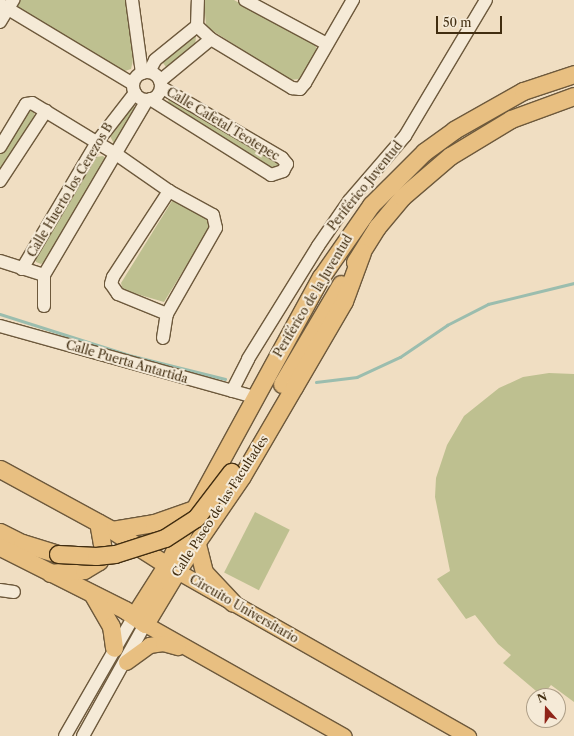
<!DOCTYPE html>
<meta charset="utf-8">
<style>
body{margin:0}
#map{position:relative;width:574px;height:736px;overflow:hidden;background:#f0dec2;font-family:"Libre Caslon Text",serif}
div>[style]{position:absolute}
.green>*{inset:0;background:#bec090;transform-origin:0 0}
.stream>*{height:2.5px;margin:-1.25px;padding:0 1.25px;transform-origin:1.25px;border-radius:1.25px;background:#9bbdae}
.roads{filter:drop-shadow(1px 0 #6d593c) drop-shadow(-1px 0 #6d593c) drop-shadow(0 1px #6d593c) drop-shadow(0 -1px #6d593c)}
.minor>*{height:12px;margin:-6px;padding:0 6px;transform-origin:6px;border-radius:6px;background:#f5ead7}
.minor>.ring{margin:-6px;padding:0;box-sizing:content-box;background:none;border:12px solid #f5ead7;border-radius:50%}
.major>*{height:15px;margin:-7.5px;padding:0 7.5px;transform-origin:7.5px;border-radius:7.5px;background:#e8bf81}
.highway>*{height:17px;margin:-8.5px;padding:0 8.5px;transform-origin:8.5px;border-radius:8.5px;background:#e8bf81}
.bridges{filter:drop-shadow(1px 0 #412d10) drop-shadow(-1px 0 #412d10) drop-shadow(0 1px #412d10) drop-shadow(0 -1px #412d10)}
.highway-bridge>*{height:17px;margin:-8.5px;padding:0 8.5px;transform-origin:8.5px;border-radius:8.5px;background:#e8bf81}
span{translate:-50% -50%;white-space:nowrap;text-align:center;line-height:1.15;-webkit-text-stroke:4px #f5ead7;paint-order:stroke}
.street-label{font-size:12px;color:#412d10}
.north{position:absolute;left:526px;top:688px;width:40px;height:40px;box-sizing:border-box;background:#f5ead7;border:1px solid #ad9e87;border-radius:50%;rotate:340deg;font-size:11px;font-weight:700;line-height:16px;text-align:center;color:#412d10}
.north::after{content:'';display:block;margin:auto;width:14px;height:18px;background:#8f2418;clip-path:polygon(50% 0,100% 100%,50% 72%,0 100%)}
.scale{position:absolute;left:436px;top:16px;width:66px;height:18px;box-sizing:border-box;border:2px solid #412d10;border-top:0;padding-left:5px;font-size:12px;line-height:14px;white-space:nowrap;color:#412d10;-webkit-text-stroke:3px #f5ead7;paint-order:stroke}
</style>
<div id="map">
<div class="green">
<i style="clip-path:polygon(20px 0,126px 0,133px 60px,131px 69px,125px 71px,119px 69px,17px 7px)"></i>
<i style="clip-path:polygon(204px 0,234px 0,315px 44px,317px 50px,300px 79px,289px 80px,210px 29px,206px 25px)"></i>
<i style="clip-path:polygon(196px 36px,195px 47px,166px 67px,163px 63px,165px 58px,188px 37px)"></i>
<i style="clip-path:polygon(171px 97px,281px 163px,279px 173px,170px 107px,168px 100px)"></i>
<i style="clip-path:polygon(131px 107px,136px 107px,138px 109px,114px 144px,110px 136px)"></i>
<i style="clip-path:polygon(27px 110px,34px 111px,35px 117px,0 176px,0 153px)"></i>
<i style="clip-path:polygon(103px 156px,107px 160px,45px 261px,41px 264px,36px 262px,35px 256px,96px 157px)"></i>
<i style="clip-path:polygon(178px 199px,210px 219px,212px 224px,164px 302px,123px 290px,121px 283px,172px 201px)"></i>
<i style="clip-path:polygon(549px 373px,574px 374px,574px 702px,551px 685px,542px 696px,503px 663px,511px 655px,498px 644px,475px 615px,466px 619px,437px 579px,450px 571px,435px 497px,436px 478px,447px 445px,464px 416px,499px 388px,523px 377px)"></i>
<i style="left:255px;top:512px;width:39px;height:68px;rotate:27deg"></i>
</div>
<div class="stream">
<i style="left:0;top:314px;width:135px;rotate:17.6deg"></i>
<i style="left:129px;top:355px;width:99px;rotate:14deg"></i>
<i style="left:316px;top:382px;width:41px;rotate:-7deg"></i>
<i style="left:357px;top:377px;width:47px;rotate:-24.9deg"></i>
<i style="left:400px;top:357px;width:57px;rotate:-34.2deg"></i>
<i style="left:447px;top:325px;width:46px;rotate:-27.1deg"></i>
<i style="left:488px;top:304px;width:89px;rotate:-13.7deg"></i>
</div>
<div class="roads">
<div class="minor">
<i style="left:132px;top:0;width:74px;rotate:82.2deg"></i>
<i style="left:245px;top:0;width:93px;rotate:28.2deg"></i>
<i style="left:0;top:4px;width:155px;rotate:31deg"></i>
<i style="left:0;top:22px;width:26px;rotate:-59deg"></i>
<i style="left:197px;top:26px;width:19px;rotate:43deg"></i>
<i style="left:211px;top:39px;width:95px;rotate:31.2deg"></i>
<i style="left:292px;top:88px;width:8px;rotate:7deg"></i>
<i style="left:300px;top:89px;width:8px;rotate:-50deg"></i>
<i style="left:305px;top:83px;width:96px;rotate:-60deg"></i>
<i style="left:149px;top:72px;width:13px;rotate:-63deg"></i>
<i style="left:155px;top:60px;width:54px;rotate:-39deg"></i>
<i style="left:197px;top:26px;width:26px;rotate:-88deg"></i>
<i class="ring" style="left:133px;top:72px;width:16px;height:16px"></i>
<i style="left:160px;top:81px;width:66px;rotate:-39.5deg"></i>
<i style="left:150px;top:99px;width:143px;rotate:32.1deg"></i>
<i style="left:271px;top:175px;width:13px;rotate:-18deg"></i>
<i style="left:283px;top:171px;width:8px;rotate:-60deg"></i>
<i style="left:287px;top:164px;width:8px;rotate:-130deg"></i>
<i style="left:282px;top:158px;width:140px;rotate:-149.6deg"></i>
<i style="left:0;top:147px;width:50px;rotate:-58.8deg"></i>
<i style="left:26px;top:104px;width:6px;rotate:-9deg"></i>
<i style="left:32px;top:103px;width:98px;rotate:31.3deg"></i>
<i style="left:116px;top:154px;width:65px;rotate:34.9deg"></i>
<i style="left:169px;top:191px;width:50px;rotate:28.6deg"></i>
<i style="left:213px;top:215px;width:13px;rotate:77deg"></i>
<i style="left:216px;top:228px;width:99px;rotate:119.7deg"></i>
<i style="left:167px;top:314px;width:53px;rotate:-157.8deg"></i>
<i style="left:118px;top:294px;width:12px;rotate:-125deg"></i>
<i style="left:111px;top:284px;width:7px;rotate:-74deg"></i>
<i style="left:113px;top:277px;width:103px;rotate:-56.9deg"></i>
<i style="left:0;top:181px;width:84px;rotate:-56.7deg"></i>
<i style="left:0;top:261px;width:46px;rotate:17.7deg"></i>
<i style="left:22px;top:269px;width:147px;rotate:-59.4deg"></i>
<i style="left:97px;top:142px;width:62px;rotate:-52.2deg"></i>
<i style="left:44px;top:306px;width:31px;rotate:-90deg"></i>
<i style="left:44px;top:275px;width:203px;rotate:-59.5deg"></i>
<i style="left:0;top:326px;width:264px;rotate:15.6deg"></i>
<i style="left:163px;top:338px;width:24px;rotate:-81deg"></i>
<i style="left:232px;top:391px;width:36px;rotate:-63deg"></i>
<i style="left:248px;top:359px;width:133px;rotate:-58.2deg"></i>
<i style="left:318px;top:246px;width:55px;rotate:-55.4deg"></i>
<i style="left:349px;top:201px;width:86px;rotate:-49.3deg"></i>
<i style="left:405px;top:136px;width:158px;rotate:-59.2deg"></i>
<i style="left:0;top:590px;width:14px;rotate:8deg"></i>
<i style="left:65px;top:736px;width:138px;rotate:-60.1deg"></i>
<i style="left:83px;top:736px;width:128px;rotate:-61deg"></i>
</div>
<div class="major">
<i style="left:177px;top:571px;width:335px;rotate:29.6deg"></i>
<i style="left:145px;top:624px;width:228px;rotate:29.4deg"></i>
<i style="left:126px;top:662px;width:29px;rotate:-36deg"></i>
<i style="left:149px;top:645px;width:14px;rotate:-8deg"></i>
<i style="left:163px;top:643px;width:15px;rotate:16deg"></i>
</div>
<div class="highway">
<i style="left:355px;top:262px;width:41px;rotate:-57.8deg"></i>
<i style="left:377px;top:227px;width:39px;rotate:-50deg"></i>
<i style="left:402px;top:197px;width:63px;rotate:-40.5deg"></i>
<i style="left:450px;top:156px;width:71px;rotate:-31.2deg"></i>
<i style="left:511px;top:119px;width:67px;rotate:-20.1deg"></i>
<i style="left:282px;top:384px;width:116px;rotate:-59.5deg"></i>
<i style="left:0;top:469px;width:128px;rotate:28.6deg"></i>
<i style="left:112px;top:530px;width:76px;rotate:32.6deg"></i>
<i style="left:112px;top:530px;width:43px;rotate:-9.5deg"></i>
<i style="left:154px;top:523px;width:46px;rotate:-19.2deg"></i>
<i style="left:0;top:532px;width:25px;rotate:27deg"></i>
<i style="left:22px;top:543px;width:38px;rotate:17deg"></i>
<i style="left:197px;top:544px;width:29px;rotate:76deg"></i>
<i style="left:204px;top:572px;width:42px;rotate:46.9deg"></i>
<i style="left:0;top:547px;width:140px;rotate:26.7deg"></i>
<i style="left:125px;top:610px;width:24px;rotate:35deg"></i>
<i style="left:145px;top:624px;width:62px;rotate:-58.9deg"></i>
<i style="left:177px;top:571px;width:115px;rotate:-55.6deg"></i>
<i style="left:242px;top:476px;width:103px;rotate:-59.7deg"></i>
<i style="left:294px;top:387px;width:99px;rotate:-59.8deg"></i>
<i style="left:344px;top:301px;width:52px;rotate:-69.8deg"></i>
<i style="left:50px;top:573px;width:34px;rotate:-5deg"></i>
<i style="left:84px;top:570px;width:17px;rotate:-31deg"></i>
<i style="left:99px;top:561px;width:12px;rotate:-70deg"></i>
<i style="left:103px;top:550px;width:28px;rotate:-100deg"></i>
<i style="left:93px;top:595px;width:36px;rotate:60deg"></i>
<i style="left:111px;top:626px;width:22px;rotate:82deg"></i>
<i style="left:134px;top:616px;width:69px;rotate:-57.5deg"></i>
<i style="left:171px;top:558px;width:35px;rotate:-66deg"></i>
<i style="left:185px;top:526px;width:284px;rotate:-61.4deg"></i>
<i style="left:321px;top:277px;width:88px;rotate:-55.2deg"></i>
<i style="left:371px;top:205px;width:75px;rotate:-45deg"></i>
<i style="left:424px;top:152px;width:37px;rotate:-36deg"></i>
<i style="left:454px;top:130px;width:79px;rotate:-29.5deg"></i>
<i style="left:523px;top:91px;width:54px;rotate:-18.4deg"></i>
</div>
</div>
<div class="bridges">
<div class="highway-bridge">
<i style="left:58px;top:554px;width:38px;rotate:3deg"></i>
<i style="left:96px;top:556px;width:19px;rotate:-6deg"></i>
<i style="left:115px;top:554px;width:52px;rotate:-17.7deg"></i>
<i style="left:165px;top:538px;width:37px;rotate:-33deg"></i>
<i style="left:196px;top:518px;width:58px;rotate:-52.7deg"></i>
</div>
</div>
<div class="street-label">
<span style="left:223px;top:124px;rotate:31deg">Calle Cafetal Teotepec</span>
<span style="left:365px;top:186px;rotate:-51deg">Periférico Juventud</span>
<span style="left:70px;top:190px;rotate:-59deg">Calle Huerto los Cerezos B</span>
<span style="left:313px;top:296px;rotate:-59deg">Periférico de la Juventud</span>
<span style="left:127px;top:362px;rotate:16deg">Calle Puerta Antartida</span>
<span style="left:220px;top:506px;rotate:-57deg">Calle Paseo de las Facultades</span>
<span style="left:244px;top:609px;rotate:30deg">Circuito Universitario</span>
</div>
<div class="north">N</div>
<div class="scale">50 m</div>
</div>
